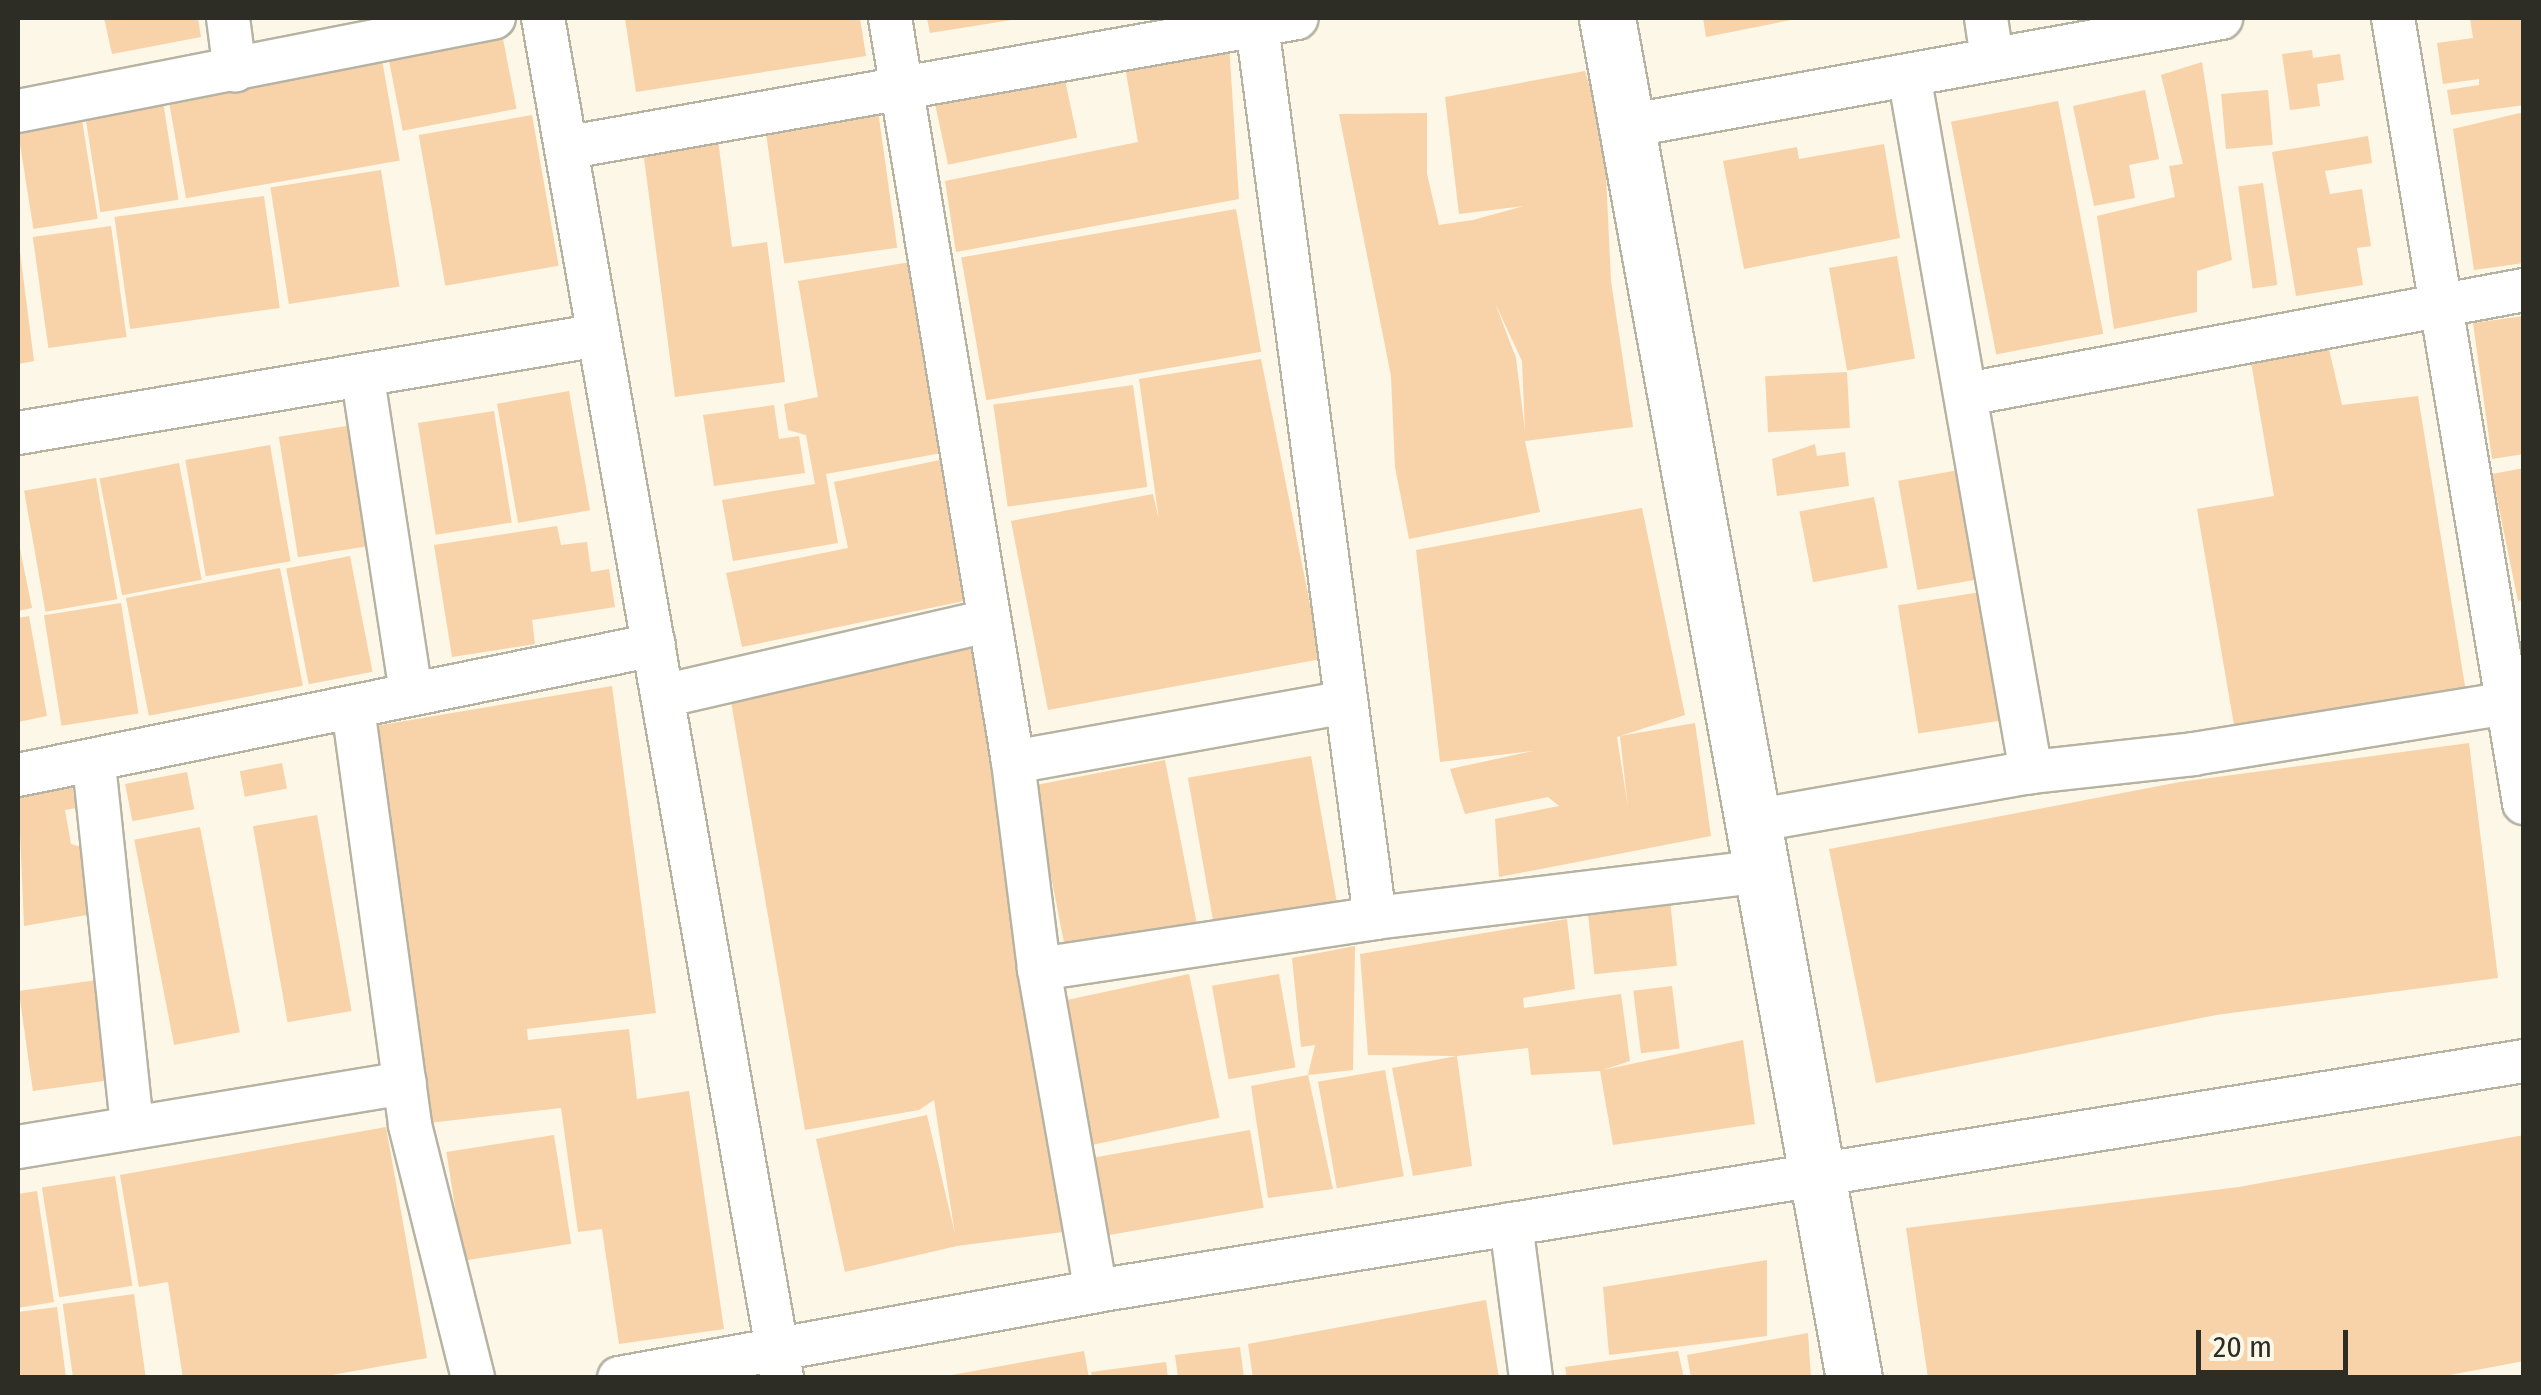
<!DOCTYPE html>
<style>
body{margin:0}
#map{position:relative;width:2541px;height:1395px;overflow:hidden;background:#fcf7e6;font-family:"Fira Sans Condensed",sans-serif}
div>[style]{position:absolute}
.building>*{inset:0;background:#f8d2a9;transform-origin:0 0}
.roads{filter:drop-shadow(2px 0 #b7b3a3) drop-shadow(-2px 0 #b7b3a3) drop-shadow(0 2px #b7b3a3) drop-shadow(0 -2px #b7b3a3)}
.street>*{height:42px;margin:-21px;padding:0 21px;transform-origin:21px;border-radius:21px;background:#fff}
.secondary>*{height:55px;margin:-27.5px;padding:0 27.5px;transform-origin:27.5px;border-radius:27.5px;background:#fff}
span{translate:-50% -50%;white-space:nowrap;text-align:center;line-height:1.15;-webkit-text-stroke:8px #fcf7e6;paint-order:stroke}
.frame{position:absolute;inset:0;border:20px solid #2d2c25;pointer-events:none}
.scale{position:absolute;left:2196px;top:1330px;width:152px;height:45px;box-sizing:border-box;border:5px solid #2d2c25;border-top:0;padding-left:12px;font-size:30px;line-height:35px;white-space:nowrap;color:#2d2c25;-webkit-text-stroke:8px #fcf7e6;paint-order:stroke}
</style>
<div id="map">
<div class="building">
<i style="clip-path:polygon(104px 18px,198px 18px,201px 37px,112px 54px)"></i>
<i style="clip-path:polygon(625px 18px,860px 18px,866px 56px,636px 92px)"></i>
<i style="clip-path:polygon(927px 18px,1011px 18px,1011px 20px,930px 33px)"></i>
<i style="clip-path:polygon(1703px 18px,1795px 18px,1796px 19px,1706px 37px)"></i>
<i style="clip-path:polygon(2470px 18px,2524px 18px,2524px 105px,2451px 115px,2447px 90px,2479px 85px,2479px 79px,2443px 84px,2437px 43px,2473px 38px)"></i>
<i style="left:503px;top:39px;width:71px;height:116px;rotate:79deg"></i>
<i style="clip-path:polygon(1229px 44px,1239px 199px,956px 252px,945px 181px,1138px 142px,1124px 61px)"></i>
<i style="clip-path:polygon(2312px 50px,2313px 58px,2340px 54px,2344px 80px,2317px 84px,2320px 106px,2290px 110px,2282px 54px)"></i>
<i style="left:382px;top:60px;width:102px;height:217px;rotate:80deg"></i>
<i style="clip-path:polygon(2202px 62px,2232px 260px,2197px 271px,2197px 312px,2114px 329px,2097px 216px,2175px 197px,2169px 166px,2183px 164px,2161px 75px)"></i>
<i style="left:1062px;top:66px;width:73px;height:132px;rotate:78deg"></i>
<i style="clip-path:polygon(evenodd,1585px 71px,1604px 133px,1611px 281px,1633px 427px,1525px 441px,1540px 512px,1409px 539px,1395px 467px,1391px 376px,1339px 114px,1427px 113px,1427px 174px,1439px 225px,1473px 220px,1524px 206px,1459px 214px,1445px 97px,1585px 71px,1495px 303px,1522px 361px,1525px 431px,1516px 358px,1495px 303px)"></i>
<i style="clip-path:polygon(2145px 90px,2159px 159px,2129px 165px,2135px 198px,2094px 206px,2073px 106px)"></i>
<i style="left:2268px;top:90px;width:55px;height:47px;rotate:85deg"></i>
<i style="left:2058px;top:101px;width:237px;height:109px;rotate:79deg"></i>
<i style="left:163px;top:102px;width:99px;height:79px;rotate:81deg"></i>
<i style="left:878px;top:111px;width:138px;height:114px;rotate:82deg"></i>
<i style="clip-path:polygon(2524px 112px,2524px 263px,2474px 270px,2453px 129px)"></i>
<i style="left:532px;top:115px;width:153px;height:115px;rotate:80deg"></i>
<i style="left:82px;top:120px;width:100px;height:65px;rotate:81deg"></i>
<i style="clip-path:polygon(2368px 136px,2372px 163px,2325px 171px,2330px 194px,2362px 189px,2371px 246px,2357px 248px,2363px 285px,2296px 296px,2272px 152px)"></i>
<i style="clip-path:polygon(718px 140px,732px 247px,767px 242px,785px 382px,675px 397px,643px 150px)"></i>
<i style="clip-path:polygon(1884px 144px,1900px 238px,1744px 269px,1723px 161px,1797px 147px,1799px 159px)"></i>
<i style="left:381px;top:170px;width:118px;height:112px;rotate:81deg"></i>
<i style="left:2263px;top:183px;width:103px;height:25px;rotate:82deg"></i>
<i style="left:264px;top:196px;width:113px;height:151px;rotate:82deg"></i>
<i style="left:1236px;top:209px;width:145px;height:279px;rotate:80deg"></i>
<i style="left:111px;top:226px;width:112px;height:79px;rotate:82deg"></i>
<i style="clip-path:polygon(20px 252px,34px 361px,18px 364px,18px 253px)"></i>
<i style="left:1897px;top:256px;width:104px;height:69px;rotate:80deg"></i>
<i style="clip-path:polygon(910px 262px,942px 453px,826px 474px,838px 543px,733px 561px,722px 500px,815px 484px,806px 435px,788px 430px,784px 404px,818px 397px,798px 281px)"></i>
<i style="clip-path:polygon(2524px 316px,2524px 454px,2492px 459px,2473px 323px)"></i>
<i style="clip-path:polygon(2329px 349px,2342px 405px,2418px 396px,2466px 692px,2235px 731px,2197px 509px,2274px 496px,2251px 362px)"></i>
<i style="clip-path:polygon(1261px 359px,1321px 659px,1048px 710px,1011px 521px,1153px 494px,1159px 520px,1139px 379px)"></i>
<i style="left:1847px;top:372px;width:56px;height:82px;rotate:87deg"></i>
<i style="left:1133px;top:385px;width:103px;height:141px;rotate:82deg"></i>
<i style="left:569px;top:391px;width:121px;height:73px;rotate:80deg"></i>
<i style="clip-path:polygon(774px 405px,779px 439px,799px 436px,805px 473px,714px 486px,703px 415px)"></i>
<i style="left:494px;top:411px;width:113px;height:77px;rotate:81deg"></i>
<i style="left:353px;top:425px;width:122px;height:75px;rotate:81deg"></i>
<i style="clip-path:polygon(1815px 444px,1817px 456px,1845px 452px,1849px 486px,1777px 496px,1772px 459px)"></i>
<i style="left:270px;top:445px;width:118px;height:86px;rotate:80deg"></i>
<i style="clip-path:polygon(940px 460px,969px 600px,742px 647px,726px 573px,848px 548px,834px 482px)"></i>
<i style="left:179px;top:463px;width:119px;height:81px;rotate:79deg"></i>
<i style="left:1976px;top:467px;width:111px;height:79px;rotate:80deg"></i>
<i style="clip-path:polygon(2524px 468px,2524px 600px,2518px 601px,2492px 474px)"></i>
<i style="left:96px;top:478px;width:123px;height:73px;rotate:80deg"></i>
<i style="left:1874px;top:497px;width:72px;height:76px;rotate:79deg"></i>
<i style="clip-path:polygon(1642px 508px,1685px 715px,1617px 737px,1628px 808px,1620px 736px,1695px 723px,1711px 836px,1499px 877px,1495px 819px,1559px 806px,1548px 797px,1465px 814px,1450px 769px,1533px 751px,1440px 762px,1416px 550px)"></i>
<i style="clip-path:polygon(557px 526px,561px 545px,587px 542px,591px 572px,609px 569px,615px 607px,532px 620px,535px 644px,452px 657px,434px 545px)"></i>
<i style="clip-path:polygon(19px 544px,32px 608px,18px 611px,18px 545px)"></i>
<i style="left:350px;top:556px;width:118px;height:65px;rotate:79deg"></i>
<i style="left:280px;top:568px;width:120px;height:157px;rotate:79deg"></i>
<i style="left:1981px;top:592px;width:130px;height:84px;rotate:81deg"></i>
<i style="left:121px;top:603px;width:112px;height:78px;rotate:81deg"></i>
<i style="clip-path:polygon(29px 616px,47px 716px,18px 722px,18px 618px)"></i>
<i style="clip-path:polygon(973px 642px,1009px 901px,1070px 1231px,957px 1246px,845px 1272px,816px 1139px,927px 1115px,955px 1234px,934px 1100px,919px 1110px,805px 1130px,729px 690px)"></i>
<i style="clip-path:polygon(612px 686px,656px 1013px,527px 1029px,528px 1040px,629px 1029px,637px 1099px,689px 1091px,724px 1329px,619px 1344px,602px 1229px,578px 1232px,561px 1108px,419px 1124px,369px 727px)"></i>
<i style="clip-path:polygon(2469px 743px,2498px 978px,2216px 1015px,1876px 1083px,1829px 849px,2180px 782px)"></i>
<i style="left:1311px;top:756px;width:149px;height:125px;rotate:80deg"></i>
<i style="left:1165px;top:760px;width:179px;height:134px;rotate:79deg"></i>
<i style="left:282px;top:763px;width:26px;height:43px;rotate:79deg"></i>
<i style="left:187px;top:772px;width:38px;height:63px;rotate:79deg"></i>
<i style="clip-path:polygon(70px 775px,76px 808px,65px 810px,71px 844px,85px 848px,98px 913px,24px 926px,18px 785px)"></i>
<i style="left:317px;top:815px;width:199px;height:65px;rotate:80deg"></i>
<i style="left:200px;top:827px;width:209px;height:67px;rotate:79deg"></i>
<i style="left:1670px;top:900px;width:66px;height:83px;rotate:84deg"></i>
<i style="clip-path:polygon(1567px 919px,1575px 989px,1523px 998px,1524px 1008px,1621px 994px,1630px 1061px,1603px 1070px,1743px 1040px,1755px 1124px,1613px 1145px,1600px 1071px,1531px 1075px,1528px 1048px,1457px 1056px,1472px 1166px,1413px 1176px,1392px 1068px,1457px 1056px,1368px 1055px,1360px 954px)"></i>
<i style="clip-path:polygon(1355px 946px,1353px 1070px,1308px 1075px,1315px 1045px,1301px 1047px,1292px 958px)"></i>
<i style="left:1189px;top:974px;width:147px;height:132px;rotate:78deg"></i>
<i style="left:1279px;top:974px;width:95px;height:68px;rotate:80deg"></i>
<i style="left:104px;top:979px;width:101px;height:86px;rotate:82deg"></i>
<i style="left:1672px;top:986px;width:63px;height:39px;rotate:83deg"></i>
<i style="left:1385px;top:1070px;width:108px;height:68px;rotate:80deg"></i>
<i style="clip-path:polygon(1308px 1075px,1333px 1189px,1268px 1198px,1251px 1086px)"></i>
<i style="clip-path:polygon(386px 1127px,427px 1358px,315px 1378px,183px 1378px,168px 1282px,139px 1287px,120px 1175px)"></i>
<i style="left:1250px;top:1130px;width:79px;height:161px;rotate:80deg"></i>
<i style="left:554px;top:1135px;width:110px;height:109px;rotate:81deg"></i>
<i style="clip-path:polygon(2524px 1135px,2524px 1361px,2434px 1378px,1928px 1378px,1906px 1228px,2239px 1187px)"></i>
<i style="left:115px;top:1176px;width:111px;height:74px;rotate:81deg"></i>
<i style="clip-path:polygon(37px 1191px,54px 1302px,18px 1308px,18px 1194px)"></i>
<i style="clip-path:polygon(1767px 1260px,1767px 1336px,1609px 1355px,1603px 1287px)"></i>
<i style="left:134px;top:1294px;width:85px;height:72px;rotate:82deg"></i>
<i style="clip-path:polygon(1486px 1300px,1499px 1378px,1253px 1378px,1248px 1344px)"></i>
<i style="clip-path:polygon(57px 1307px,66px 1378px,18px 1378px,18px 1312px)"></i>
<i style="clip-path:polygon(1808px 1333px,1811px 1378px,1691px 1378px,1687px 1355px)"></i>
<i style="clip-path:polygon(1240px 1347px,1244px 1378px,1178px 1378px,1175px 1355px)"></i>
<i style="clip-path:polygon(1084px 1351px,1089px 1378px,946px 1378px,946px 1376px)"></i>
<i style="clip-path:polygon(1678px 1351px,1684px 1378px,1567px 1378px,1565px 1367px)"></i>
<i style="clip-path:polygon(1166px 1362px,1168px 1378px,1092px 1378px,1091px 1372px)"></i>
</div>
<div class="roads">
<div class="street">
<i style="left:228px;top:18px;width:53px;rotate:82.5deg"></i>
<i style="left:543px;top:18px;width:1380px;rotate:80.03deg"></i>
<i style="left:890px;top:18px;width:754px;rotate:80.61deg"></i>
<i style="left:1013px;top:762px;width:209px;rotate:82.8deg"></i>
<i style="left:1039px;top:969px;width:327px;rotate:80deg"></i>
<i style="left:1256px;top:18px;width:908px;rotate:82.47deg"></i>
<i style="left:1986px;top:18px;width:40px;rotate:81.5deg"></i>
<i style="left:2393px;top:18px;width:796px;rotate:80.53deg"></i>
<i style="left:1909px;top:75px;width:708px;rotate:80.07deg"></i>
<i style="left:18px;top:111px;width:485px;rotate:-11.1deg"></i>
<i style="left:1627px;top:126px;width:604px;rotate:-10.3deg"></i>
<i style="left:570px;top:147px;width:738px;rotate:-10.06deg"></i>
<i style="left:363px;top:379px;width:319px;rotate:81.3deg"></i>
<i style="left:1967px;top:394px;width:567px;rotate:-10.58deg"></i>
<i style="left:18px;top:433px;width:589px;rotate:-9.57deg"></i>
<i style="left:663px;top:696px;width:334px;rotate:-13deg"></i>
<i style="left:353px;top:708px;width:421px;rotate:82.2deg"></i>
<i style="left:410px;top:1125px;width:261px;rotate:76deg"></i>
<i style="left:1013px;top:762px;width:337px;rotate:-10.2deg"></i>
<i style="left:94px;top:764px;width:365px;rotate:84deg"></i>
<i style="left:18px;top:775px;width:649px;rotate:-11.55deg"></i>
<i style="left:1753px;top:821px;width:282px;rotate:-10deg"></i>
<i style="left:2031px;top:772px;width:163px;rotate:-6.3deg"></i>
<i style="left:2193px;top:754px;width:319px;rotate:-9.2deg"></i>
<i style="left:1039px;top:969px;width:340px;rotate:-8.6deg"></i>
<i style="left:1375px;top:918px;width:390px;rotate:-6.9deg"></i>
<i style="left:18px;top:1147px;width:392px;rotate:-9.4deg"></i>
<i style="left:1511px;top:1224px;width:155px;rotate:82.6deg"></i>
<i style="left:619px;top:1378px;width:485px;rotate:-10.3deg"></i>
<i style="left:1096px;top:1291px;width:1446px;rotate:-9.15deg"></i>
</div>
<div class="secondary">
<i style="left:1607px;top:18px;width:1382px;rotate:79.71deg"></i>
</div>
</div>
<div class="frame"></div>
<div class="scale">20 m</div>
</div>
